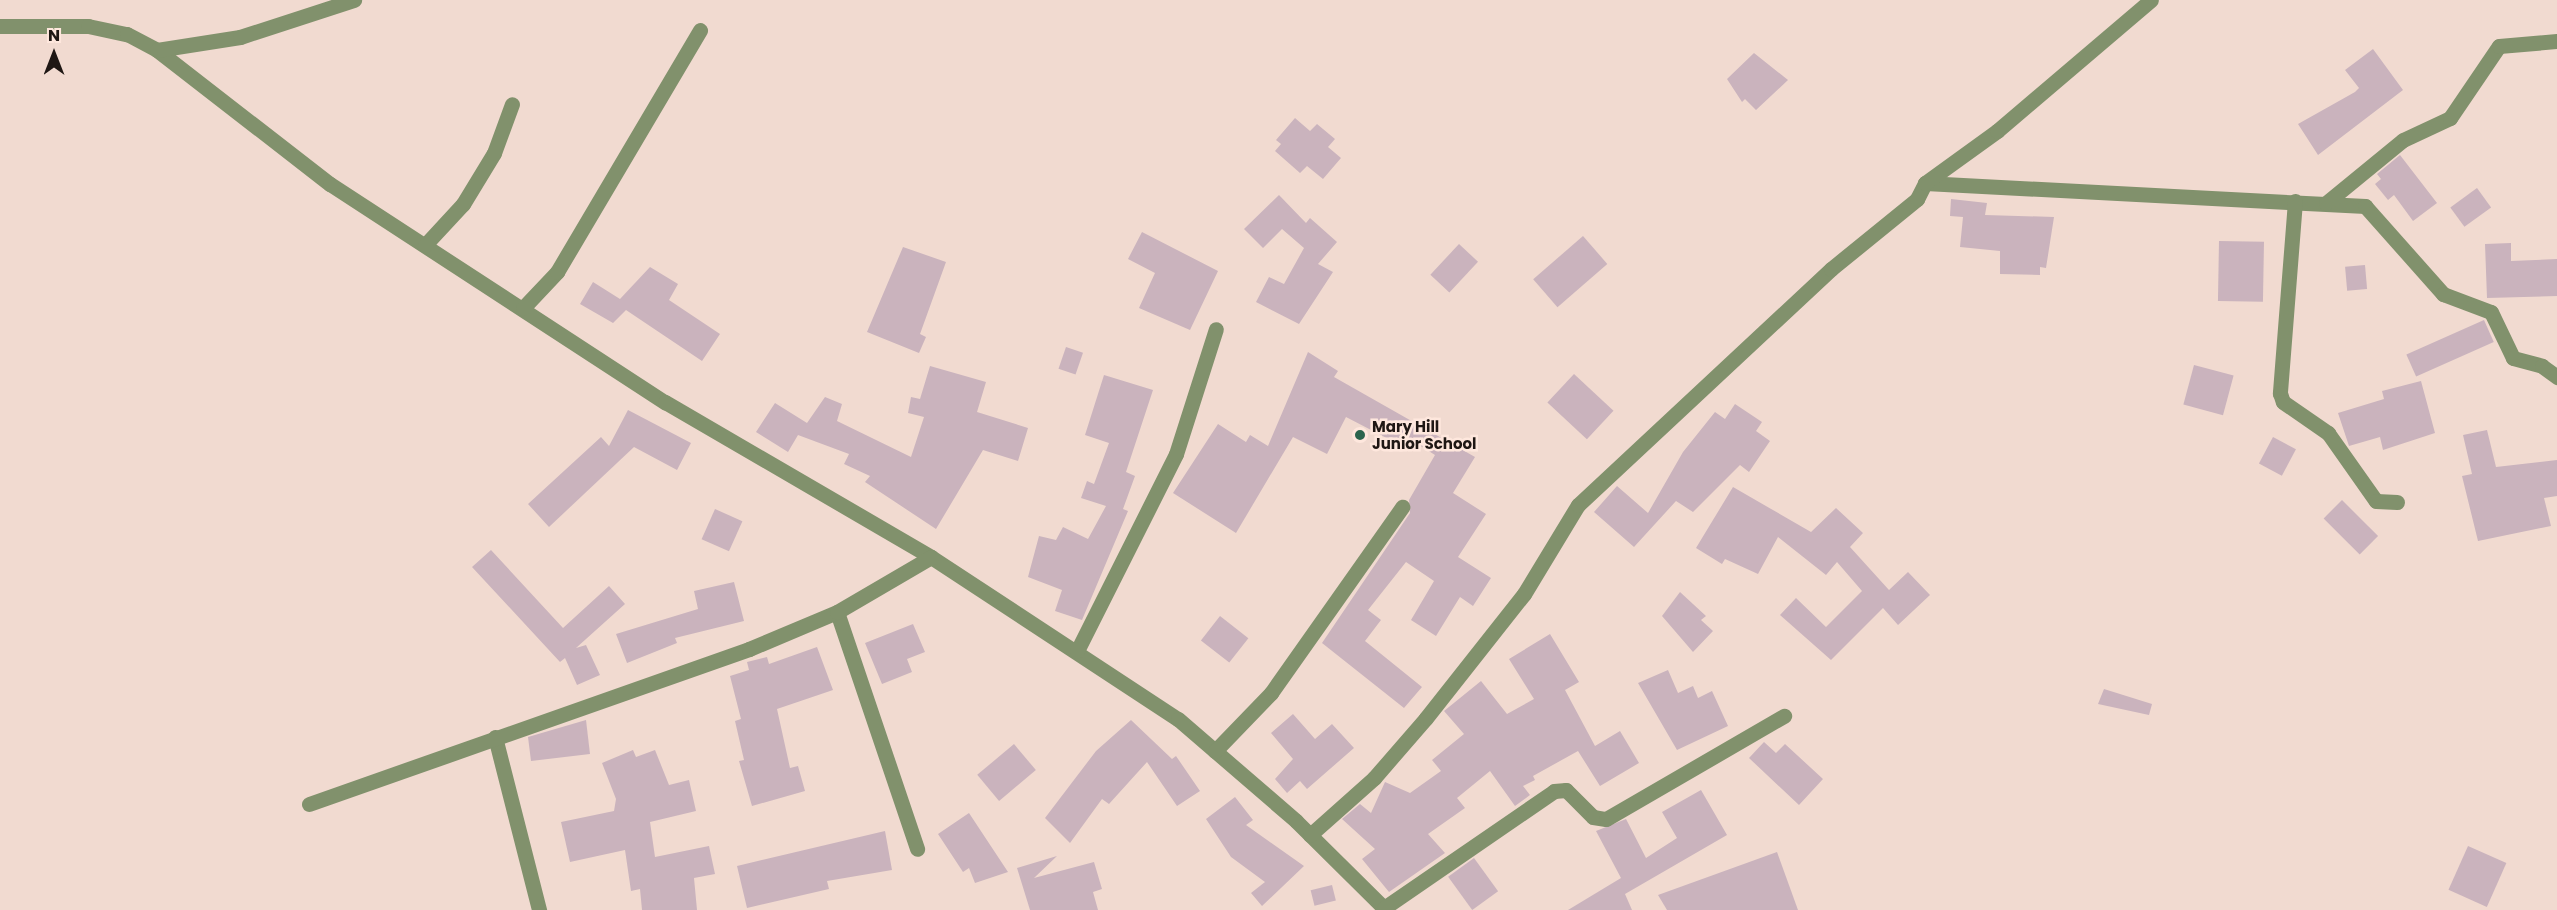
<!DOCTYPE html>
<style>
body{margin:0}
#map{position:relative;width:2557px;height:910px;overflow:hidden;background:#f1dad0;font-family:Poppins,sans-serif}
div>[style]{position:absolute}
.building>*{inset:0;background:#cab3bd;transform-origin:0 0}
.street>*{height:15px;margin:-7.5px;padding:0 7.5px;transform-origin:7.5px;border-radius:7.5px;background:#81916c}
.dots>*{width:16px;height:16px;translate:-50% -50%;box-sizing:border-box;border:3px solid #fee7dd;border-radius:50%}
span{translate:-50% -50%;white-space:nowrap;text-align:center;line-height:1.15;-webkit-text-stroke:5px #fee7dd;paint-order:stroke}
.poi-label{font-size:15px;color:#1f1714;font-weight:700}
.left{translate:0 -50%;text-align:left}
.north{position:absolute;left:24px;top:24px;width:60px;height:60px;-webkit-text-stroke:4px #fee7dd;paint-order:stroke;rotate:0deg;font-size:16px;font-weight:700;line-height:24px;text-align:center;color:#1f1714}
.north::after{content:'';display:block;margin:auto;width:21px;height:27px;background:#1f1714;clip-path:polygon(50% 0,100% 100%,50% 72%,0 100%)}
</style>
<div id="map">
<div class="building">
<i style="clip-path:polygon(2373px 49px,2403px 90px,2318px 155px,2298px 124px,2355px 92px,2359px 88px,2345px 70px)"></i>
<i style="clip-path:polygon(1754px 53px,1788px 80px,1756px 110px,1745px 99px,1742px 102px,1727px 79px)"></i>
<i style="clip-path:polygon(1295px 118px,1310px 131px,1317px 124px,1335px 139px,1328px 147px,1341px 158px,1323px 179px,1307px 166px,1300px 173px,1275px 151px,1281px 144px,1276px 140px)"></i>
<i style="clip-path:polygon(2400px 155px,2437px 203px,2413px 221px,2394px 195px,2388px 200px,2375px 184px,2381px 179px,2377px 174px)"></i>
<i style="left:2477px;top:188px;width:24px;height:33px;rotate:54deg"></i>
<i style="clip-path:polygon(1279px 195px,1306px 223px,1310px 218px,1337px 242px,1318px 264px,1333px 272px,1299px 324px,1256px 302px,1269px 277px,1284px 284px,1304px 248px,1282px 229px,1263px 248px,1244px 229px)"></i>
<i style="clip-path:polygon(1951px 199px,1987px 203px,1985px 215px,2054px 217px,2046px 268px,2040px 267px,2040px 275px,2000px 274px,2000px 251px,1960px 247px,1963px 217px,1950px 216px)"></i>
<i style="clip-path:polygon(1142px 232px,1218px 271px,1190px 330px,1139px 308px,1155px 273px,1128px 259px)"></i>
<i style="left:1583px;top:236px;width:37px;height:66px;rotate:49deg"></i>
<i style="left:2219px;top:241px;width:45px;height:60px;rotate:1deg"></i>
<i style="clip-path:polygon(2511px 243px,2511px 261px,2557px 259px,2557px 296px,2487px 298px,2485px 244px)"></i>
<i style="left:1459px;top:244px;width:26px;height:42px;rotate:43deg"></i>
<i style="clip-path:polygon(903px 247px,946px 262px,920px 334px,926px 337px,919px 353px,867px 332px)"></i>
<i style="left:2365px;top:265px;width:24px;height:20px;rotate:85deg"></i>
<i style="clip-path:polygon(650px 267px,678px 284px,669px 300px,720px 334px,702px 361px,626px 310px,613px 323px,580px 304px,593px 282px,620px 299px)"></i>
<i style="left:2484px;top:320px;width:24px;height:85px;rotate:66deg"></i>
<i style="left:1066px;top:347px;width:18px;height:23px;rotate:19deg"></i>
<i style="clip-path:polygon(1308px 352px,1338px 371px,1334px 377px,1475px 457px,1453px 493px,1486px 514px,1458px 557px,1491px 578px,1473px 606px,1460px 597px,1436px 636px,1411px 620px,1434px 581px,1406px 562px,1368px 610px,1381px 620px,1365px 641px,1422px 687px,1404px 708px,1322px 643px,1410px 513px,1409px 500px,1435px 455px,1405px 436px,1400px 445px,1346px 417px,1327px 454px,1293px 437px,1236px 533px,1173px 493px,1218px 424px,1246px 442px,1250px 435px,1268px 446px)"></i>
<i style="left:2194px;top:365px;width:41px;height:41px;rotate:15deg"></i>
<i style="clip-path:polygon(930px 366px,986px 382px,977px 412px,1028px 428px,1018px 461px,983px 450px,936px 529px,865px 482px,870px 476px,844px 464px,849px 454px,798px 435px,788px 452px,756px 432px,775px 403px,807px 423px,825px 397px,842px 404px,837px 421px,911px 457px,924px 417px,908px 413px,911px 397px,920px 399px)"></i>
<i style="left:1574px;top:374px;width:54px;height:39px;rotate:43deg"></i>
<i style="clip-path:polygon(1104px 375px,1153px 390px,1126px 472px,1135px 476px,1123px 509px,1128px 511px,1082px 620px,1055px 611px,1062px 590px,1028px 577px,1039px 536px,1056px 540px,1063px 527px,1088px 539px,1106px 506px,1081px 498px,1087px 481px,1094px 484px,1109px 443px,1085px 435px)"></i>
<i style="clip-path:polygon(2421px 381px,2435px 433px,2383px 450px,2380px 437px,2349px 446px,2338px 413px,2384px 399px,2382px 391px)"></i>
<i style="clip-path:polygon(1735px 404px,1762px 422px,1756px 431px,1770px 441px,1749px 472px,1740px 465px,1693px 512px,1676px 501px,1634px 547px,1594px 512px,1617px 486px,1648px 513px,1683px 452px,1715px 412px,1725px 419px)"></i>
<i style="clip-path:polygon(628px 410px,691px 443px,677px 470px,634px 447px,549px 527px,528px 504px,601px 437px,609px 446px)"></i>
<i style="clip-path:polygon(2487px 430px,2496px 467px,2557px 460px,2557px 496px,2544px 498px,2551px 526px,2478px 541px,2462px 476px,2472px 474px,2463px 435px)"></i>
<i style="left:2273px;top:437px;width:26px;height:30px;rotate:28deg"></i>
<i style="clip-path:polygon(1733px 487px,1811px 532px,1836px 508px,1863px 533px,1850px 547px,1889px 590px,1908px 572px,1930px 595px,1898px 625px,1883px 608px,1831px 660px,1780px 615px,1796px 598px,1826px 627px,1862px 591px,1837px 562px,1826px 575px,1778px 537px,1758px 574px,1725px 559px,1722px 564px,1696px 548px)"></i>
<i style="left:2342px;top:500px;width:51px;height:26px;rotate:45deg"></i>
<i style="left:715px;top:509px;width:30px;height:33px;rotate:24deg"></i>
<i style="clip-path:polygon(491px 550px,563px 628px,609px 586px,625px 604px,576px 648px,586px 645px,600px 675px,577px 685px,565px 658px,560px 662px,472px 567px)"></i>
<i style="clip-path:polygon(734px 582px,744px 621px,675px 638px,677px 643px,627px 663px,616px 634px,698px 609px,694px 591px)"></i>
<i style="clip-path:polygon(1680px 592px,1706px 616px,1701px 620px,1713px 631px,1693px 652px,1662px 616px)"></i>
<i style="left:1220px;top:616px;width:36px;height:31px;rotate:38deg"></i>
<i style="clip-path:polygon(913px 624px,925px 652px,907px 659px,912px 672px,882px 684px,865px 643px)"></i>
<i style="clip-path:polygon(1550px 634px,1579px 682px,1565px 690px,1595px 746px,1620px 731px,1639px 763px,1600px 786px,1578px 751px,1533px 776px,1535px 780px,1523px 786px,1530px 795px,1515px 806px,1490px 771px,1457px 798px,1465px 808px,1428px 834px,1445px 853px,1389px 892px,1362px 859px,1375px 849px,1342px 819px,1360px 804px,1371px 813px,1385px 782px,1410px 793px,1441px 771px,1432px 760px,1464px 734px,1444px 711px,1481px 681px,1507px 714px,1534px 699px,1509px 659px)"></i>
<i style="clip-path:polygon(817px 647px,833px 690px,777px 709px,790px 768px,798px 766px,805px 791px,752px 806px,739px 761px,744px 760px,735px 721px,741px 719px,730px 676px,749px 670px,747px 662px,767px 657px,769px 664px)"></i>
<i style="clip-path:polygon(1668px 670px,1678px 693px,1693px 686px,1698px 698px,1712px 691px,1728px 726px,1677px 750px,1638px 683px)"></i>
<i style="clip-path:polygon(2104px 689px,2152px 704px,2149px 715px,2098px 704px)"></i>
<i style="clip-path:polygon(1293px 714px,1315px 739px,1332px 724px,1354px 748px,1307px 789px,1300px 781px,1287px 793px,1275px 779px,1293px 759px,1271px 733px)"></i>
<i style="clip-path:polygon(586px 720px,590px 754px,531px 761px,528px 737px)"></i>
<i style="clip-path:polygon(1131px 720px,1172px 759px,1176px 756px,1200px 791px,1177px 806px,1147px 762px,1109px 804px,1102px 799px,1070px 843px,1045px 818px,1096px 751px)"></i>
<i style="clip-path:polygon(1764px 742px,1776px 753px,1785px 744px,1823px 779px,1799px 805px,1749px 758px)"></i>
<i style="left:1014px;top:744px;width:34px;height:48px;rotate:50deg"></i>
<i style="clip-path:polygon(633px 750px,636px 757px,655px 750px,669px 785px,689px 780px,696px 811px,650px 822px,655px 857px,709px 846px,715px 874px,694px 878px,697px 910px,642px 910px,640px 889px,631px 891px,625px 850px,570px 862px,561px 822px,614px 811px,616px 799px,602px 763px)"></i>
<i style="clip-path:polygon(1701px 790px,1727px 835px,1625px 894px,1632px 910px,1568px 910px,1621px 878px,1596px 831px,1626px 819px,1646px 858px,1677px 838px,1662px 812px)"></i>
<i style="clip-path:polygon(1235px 797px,1253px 820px,1246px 825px,1304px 866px,1262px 906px,1251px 893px,1265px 882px,1231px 857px,1206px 819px)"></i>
<i style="clip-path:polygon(969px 813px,1008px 872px,975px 883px,969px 868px,963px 872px,938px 834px)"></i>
<i style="clip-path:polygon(885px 831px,892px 870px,827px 881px,829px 889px,747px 908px,737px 866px)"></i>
<i style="left:2468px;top:846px;width:42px;height:48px;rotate:24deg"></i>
<i style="clip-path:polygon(1777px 852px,1798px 910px,1667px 910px,1658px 895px)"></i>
<i style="clip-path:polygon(1057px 856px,1034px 878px,1094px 862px,1102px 889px,1093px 892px,1098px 910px,1030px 910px,1017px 868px)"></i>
<i style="left:1474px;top:858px;width:41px;height:32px;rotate:54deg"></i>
<i style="left:1332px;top:885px;width:16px;height:22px;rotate:76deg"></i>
</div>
<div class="street">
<i style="left:0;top:26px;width:88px"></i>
<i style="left:88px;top:26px;width:40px;rotate:12deg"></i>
<i style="left:127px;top:34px;width:34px;rotate:28deg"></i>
<i style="left:157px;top:50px;width:219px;rotate:37.8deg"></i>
<i style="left:330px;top:184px;width:400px;rotate:33.1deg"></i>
<i style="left:665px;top:402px;width:308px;rotate:30.2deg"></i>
<i style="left:931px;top:557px;width:295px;rotate:33.3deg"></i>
<i style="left:1178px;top:719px;width:156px;rotate:40.8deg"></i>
<i style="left:1296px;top:821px;width:127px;rotate:44.7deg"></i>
<i style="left:157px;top:50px;width:84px;rotate:-8.9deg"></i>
<i style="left:240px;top:37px;width:120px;rotate:-18deg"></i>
<i style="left:1925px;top:183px;width:441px;rotate:3deg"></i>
<i style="left:2365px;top:206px;width:118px;rotate:48.4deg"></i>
<i style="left:2443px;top:294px;width:51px;rotate:20.6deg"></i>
<i style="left:2491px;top:312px;width:51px;rotate:64.4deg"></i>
<i style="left:2513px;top:358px;width:30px;rotate:15deg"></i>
<i style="left:2542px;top:366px;width:19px;rotate:36deg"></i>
<i style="left:2295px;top:201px;width:193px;rotate:94.5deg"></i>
<i style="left:2280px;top:393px;width:9px;rotate:72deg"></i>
<i style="left:2283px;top:402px;width:55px;rotate:34.6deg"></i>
<i style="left:2328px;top:433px;width:83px;rotate:54.8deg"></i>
<i style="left:2376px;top:501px;width:21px;rotate:3deg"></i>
<i style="left:2326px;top:203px;width:99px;rotate:-39.3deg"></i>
<i style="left:2403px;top:140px;width:52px;rotate:-25.1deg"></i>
<i style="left:2450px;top:118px;width:87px;rotate:-55.8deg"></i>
<i style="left:2499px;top:46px;width:58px;rotate:-4.9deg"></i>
<i style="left:425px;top:245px;width:56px;rotate:-47.2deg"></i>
<i style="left:463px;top:204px;width:60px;rotate:-58.7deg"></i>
<i style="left:494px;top:153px;width:52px;rotate:-69.8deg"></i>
<i style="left:523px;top:308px;width:50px;rotate:-46.6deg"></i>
<i style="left:557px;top:272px;width:281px;rotate:-59.4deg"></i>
<i style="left:837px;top:612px;width:250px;rotate:71.3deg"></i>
<i style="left:1077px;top:651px;width:220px;rotate:-63.3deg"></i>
<i style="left:1176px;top:454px;width:131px;rotate:-72.3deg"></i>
<i style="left:495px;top:737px;width:179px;rotate:75.7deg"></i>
<i style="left:1215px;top:751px;width:81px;rotate:-46deg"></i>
<i style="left:1271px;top:693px;width:228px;rotate:-54.8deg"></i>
<i style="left:309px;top:804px;width:467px;rotate:-19.4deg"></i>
<i style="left:749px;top:649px;width:95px;rotate:-22.8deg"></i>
<i style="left:837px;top:612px;width:109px;rotate:-30.3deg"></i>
<i style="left:1310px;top:835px;width:86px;rotate:-41.7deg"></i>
<i style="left:1374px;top:778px;width:79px;rotate:-49.1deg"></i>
<i style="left:1426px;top:718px;width:158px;rotate:-51.7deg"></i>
<i style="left:1524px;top:594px;width:104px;rotate:-58.8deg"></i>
<i style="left:1578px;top:505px;width:346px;rotate:-43deg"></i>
<i style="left:1831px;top:269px;width:111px;rotate:-39.1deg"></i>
<i style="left:1917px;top:199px;width:18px;rotate:-63deg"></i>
<i style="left:1925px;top:183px;width:89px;rotate:-35.8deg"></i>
<i style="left:1997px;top:131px;width:202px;rotate:-40.4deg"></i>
<i style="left:1384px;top:908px;width:206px;rotate:-34.5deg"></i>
<i style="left:1554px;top:791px;width:12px;rotate:-5deg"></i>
<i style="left:1566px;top:790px;width:38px;rotate:45deg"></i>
<i style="left:1593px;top:817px;width:13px;rotate:9deg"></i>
<i style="left:1606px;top:819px;width:206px;rotate:-30.1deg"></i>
</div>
<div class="dots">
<i style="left:1360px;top:435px;background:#2b644d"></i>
</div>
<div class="poi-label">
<span class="left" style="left:1372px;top:435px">Mary Hill<br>Junior School</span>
</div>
<div class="north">N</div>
</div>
